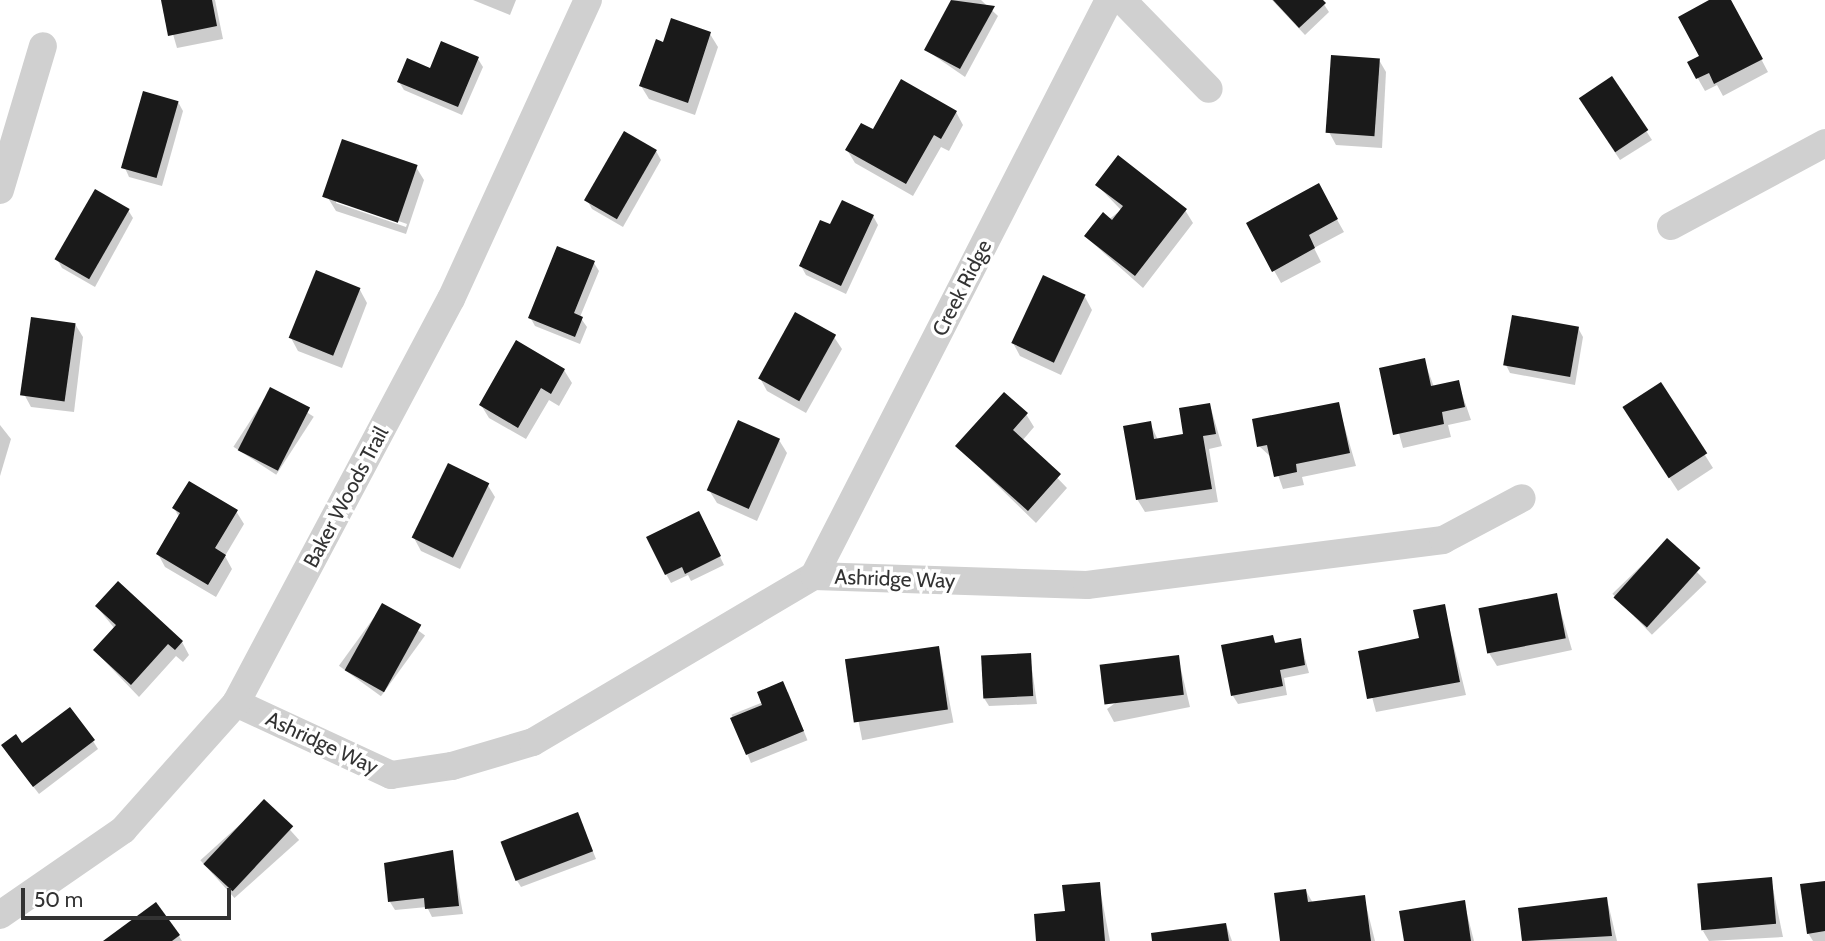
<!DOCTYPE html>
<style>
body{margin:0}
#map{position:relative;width:1825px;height:941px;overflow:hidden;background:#fff;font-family:Cabin,sans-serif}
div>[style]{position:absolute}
.shadow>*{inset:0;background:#0003;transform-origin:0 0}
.building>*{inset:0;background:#1a1a1a;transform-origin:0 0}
.street>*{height:28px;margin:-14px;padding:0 14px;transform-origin:14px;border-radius:14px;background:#d0d0d0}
span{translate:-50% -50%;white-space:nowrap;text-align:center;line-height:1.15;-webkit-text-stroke:7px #fff;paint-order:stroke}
.street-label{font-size:21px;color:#333}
.scale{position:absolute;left:21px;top:888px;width:210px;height:32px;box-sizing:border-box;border:4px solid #333;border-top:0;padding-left:9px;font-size:21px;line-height:24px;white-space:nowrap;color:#333;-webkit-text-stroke:5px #fff;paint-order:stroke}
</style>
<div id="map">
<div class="shadow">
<i style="clip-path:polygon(163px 0,215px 0,223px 39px,177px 48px)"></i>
<i style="clip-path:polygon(473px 0,516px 0,510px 15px)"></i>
<i style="clip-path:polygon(953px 0,981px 0,998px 16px,965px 77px,926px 50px)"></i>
<i style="clip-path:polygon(1272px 0,1321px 0,1329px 12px,1305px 35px)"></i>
<i style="clip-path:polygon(1712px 0,1730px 0,1768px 72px,1723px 96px,1717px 85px,1705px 91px,1689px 63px,1701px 57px)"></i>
<i style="clip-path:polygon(710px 34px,718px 47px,695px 115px,649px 99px,641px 86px)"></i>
<i style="clip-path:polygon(478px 59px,483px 67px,462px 115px,404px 90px,399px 82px)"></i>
<i style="clip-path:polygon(1379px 60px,1386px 72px,1382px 148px,1336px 145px,1329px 132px)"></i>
<i style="clip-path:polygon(1612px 78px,1652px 140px,1620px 160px,1585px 107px)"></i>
<i style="clip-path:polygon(178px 102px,183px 111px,162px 186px,129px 177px,125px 168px)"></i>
<i style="clip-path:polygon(956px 112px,963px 125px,949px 151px,941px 147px,913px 196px,855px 163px,847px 150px,874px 132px)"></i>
<i style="clip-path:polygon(656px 151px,661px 160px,623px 227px,592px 209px,587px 200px)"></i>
<i style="clip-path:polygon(evenodd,416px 167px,424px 180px,406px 234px,336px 211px,328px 198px,416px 167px,336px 199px,407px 224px,406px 227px,336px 203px,336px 199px)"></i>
<i style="clip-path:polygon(1097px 185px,1185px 210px,1193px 223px,1143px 288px,1086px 237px,1121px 210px)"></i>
<i style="clip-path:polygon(1318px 186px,1344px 232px,1314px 248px,1321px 262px,1281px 283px,1248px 224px)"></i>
<i style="clip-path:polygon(128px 210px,133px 218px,95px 287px,62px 268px,57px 259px)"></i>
<i style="clip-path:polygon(873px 216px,878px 225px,846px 294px,806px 275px,801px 266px)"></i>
<i style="clip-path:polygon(594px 263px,599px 271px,580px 317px,587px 327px,580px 344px,535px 326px,530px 317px)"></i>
<i style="clip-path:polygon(360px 290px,367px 303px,342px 368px,298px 351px,291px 338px)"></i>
<i style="clip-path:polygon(1085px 297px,1092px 310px,1061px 375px,1020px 356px,1013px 343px)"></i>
<i style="clip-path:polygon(75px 324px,83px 337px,74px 412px,31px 407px,24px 394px)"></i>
<i style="clip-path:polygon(1578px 328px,1583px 337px,1575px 385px,1510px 373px,1506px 365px)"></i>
<i style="clip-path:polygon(834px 337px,842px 349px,806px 413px,767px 391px,760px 378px)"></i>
<i style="clip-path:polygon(1424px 360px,1434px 387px,1458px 382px,1471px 420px,1448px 425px,1451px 437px,1403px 448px,1381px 369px)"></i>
<i style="clip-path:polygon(564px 370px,572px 383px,559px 406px,549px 400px,526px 439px,489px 418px,481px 405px)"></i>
<i style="clip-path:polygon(1661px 385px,1713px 468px,1678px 491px,1632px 421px)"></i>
<i style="left:271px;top:389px;width:51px;height:69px;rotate:33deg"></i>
<i style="clip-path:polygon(1338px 404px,1356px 466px,1302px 477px,1304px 485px,1283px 489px,1272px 458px,1259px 446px)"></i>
<i style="clip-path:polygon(1210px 405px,1222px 446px,1209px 449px,1218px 502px,1145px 512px,1137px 499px,1150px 423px,1158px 440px,1185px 435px)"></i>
<i style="clip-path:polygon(1026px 414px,1034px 427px,1022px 441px,1067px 488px,1036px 523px,957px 446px)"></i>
<i style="clip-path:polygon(0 425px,11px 439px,0 476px)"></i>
<i style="clip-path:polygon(779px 440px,787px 453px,757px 521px,717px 503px,709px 490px)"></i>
<i style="clip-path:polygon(487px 484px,495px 497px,460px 569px,421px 551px,414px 538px)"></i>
<i style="clip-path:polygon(174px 508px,236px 511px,244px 524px,225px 556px,232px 569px,216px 597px,165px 567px,158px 554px,179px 517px)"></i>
<i style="clip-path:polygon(703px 522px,724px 565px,691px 581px,688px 575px,671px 583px,666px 574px)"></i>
<i style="left:1667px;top:541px;width:57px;height:76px;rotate:46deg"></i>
<i style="clip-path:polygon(1556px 595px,1572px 650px,1497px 666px,1489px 653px)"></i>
<i style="left:383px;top:605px;width:52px;height:75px;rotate:36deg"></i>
<i style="clip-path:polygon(1444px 606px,1466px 695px,1376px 712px,1360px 652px,1421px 640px)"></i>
<i style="clip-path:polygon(97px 607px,182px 642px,189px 655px,183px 662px,176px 656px,139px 697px,95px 651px,115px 629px)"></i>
<i style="clip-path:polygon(1272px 637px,1277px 645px,1300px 640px,1309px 673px,1284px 678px,1287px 695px,1238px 704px,1233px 696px)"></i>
<i style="left:939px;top:648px;width:76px;height:93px;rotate:79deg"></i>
<i style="clip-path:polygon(1030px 655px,1037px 704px,989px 706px,984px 698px)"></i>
<i style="clip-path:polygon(1178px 657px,1190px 707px,1114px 722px,1107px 709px)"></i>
<i style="left:788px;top:692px;width:52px;height:61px;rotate:68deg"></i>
<i style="clip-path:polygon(93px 741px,98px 749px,39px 794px,8px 754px,22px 745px)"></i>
<i style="left:265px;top:802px;width:51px;height:87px;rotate:48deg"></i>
<i style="clip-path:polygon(578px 814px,596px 859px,521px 887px,516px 879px)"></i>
<i style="clip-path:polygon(452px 852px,463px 914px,432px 917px,427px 907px,395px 910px,390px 902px)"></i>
<i style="clip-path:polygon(1771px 879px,1783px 937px,1709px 941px,1703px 931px)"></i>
<i style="clip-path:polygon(1825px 883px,1825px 941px,1813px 941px,1808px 933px)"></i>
<i style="clip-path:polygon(1099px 884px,1110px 941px,1038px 941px,1066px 913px)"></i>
<i style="clip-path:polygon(1306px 891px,1313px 903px,1364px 897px,1375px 941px,1282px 941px)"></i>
<i style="clip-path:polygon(1607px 899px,1617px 941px,1524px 941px,1520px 909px)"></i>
<i style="clip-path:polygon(1464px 902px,1474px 941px,1406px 941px)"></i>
<i style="clip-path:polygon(1226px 924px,1232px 941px,1154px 941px)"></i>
<i style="clip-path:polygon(179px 936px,182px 941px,106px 941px)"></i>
</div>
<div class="building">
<i style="clip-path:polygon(161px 0,212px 0,217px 26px,168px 36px)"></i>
<i style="clip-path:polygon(951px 0,995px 6px,960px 69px,924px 50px)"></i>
<i style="clip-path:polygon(1273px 0,1323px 0,1326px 3px,1299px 28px)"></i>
<i style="clip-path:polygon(1709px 0,1731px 0,1763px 59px,1714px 84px,1709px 73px,1696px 79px,1687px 62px,1699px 56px,1678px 17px)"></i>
<i style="clip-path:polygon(671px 18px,711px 32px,688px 103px,639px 86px,656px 39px,663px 42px)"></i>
<i style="clip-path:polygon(441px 41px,479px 57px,458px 107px,397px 82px,407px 58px,430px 68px)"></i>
<i style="left:1331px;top:55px;width:49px;height:78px;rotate:4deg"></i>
<i style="left:1612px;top:76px;width:65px;height:40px;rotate:56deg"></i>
<i style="clip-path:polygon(901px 79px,957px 111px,941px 139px,934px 135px,906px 184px,845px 150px,861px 123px,873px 129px)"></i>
<i style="left:143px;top:91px;width:37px;height:80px;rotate:16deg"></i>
<i style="left:624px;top:131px;width:38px;height:80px;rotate:30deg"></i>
<i style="left:342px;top:139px;width:80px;height:61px;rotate:19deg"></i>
<i style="clip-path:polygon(1118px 155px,1187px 209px,1135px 276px,1084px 236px,1103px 212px,1112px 220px,1123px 206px,1095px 185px)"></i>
<i style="clip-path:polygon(1319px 183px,1338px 219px,1309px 235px,1315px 248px,1272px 272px,1246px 223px)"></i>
<i style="left:95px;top:189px;width:40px;height:81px;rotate:30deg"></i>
<i style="clip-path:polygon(842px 200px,874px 215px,841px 286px,799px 266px,820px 220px,830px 224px)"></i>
<i style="clip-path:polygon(557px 246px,595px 261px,574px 313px,583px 317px,575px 337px,528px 318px)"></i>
<i style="left:316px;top:270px;width:48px;height:73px;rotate:22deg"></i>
<i style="left:1043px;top:275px;width:47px;height:75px;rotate:25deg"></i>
<i style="left:795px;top:312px;width:47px;height:76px;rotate:29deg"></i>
<i style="left:1512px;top:315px;width:68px;height:51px;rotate:10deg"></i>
<i style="left:31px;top:317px;width:45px;height:79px;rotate:8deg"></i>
<i style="clip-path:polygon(516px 340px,565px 369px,551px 394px,541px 388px,518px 428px,479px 405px)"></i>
<i style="clip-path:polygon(1425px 358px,1431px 386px,1459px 380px,1465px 407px,1442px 412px,1444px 424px,1393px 435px,1379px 368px)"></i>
<i style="left:1661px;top:382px;width:85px;height:46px;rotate:57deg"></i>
<i style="left:270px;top:387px;width:45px;height:71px;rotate:27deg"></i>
<i style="clip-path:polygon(1004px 392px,1028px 413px,1013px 430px,1061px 474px,1028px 511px,955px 446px)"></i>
<i style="clip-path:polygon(1339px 402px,1350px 453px,1296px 464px,1297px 472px,1274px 477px,1267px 445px,1257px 447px,1252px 419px)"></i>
<i style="clip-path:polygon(1210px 403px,1216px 434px,1203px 436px,1212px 489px,1136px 500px,1123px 426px,1151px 421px,1154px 439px,1183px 434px,1179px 408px)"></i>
<i style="left:738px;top:420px;width:46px;height:77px;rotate:24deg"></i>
<i style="left:448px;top:463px;width:46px;height:83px;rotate:26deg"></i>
<i style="clip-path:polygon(189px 481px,238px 510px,215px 548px,226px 555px,208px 585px,156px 554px,180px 513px,172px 508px)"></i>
<i style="clip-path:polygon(699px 511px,721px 556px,685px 574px,682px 567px,665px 575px,646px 537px)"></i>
<i style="left:1667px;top:538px;width:45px;height:80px;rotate:42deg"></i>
<i style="clip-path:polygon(118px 581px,183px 641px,175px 650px,168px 644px,131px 685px,93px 650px,116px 625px,95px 606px)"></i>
<i style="left:1557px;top:593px;width:46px;height:80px;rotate:79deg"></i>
<i style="left:382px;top:603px;width:45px;height:77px;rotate:29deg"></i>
<i style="clip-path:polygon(1445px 604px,1460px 682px,1367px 699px,1358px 651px,1419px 638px,1413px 610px)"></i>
<i style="clip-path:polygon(1273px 635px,1275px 643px,1301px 638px,1305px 665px,1280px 670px,1283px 686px,1231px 696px,1221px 645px)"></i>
<i style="left:939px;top:646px;width:64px;height:95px;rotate:82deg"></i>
<i style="left:1031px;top:653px;width:43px;height:50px;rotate:87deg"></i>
<i style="left:1179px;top:655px;width:40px;height:80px;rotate:83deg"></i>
<i style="clip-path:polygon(783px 681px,804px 731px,746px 755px,730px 718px,762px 705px,757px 692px)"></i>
<i style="clip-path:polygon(70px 707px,95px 740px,33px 787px,1px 745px,16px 734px,22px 743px)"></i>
<i style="left:264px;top:799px;width:40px;height:89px;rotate:43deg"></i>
<i style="left:578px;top:812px;width:42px;height:83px;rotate:69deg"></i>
<i style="clip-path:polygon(453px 850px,459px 906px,425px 909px,424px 898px,388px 902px,384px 863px)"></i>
<i style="left:1772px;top:877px;width:47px;height:75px;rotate:85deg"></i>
<i style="clip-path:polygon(1825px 881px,1825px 931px,1807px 934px,1800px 884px)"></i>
<i style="clip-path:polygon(1100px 882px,1105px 941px,1036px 941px,1034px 914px,1065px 911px,1062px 885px)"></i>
<i style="clip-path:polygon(1306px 889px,1308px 902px,1365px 895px,1371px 941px,1280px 941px,1274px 893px)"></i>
<i style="clip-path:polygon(1607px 897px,1612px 936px,1522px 941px,1518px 908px)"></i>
<i style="clip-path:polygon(1465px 900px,1471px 941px,1404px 941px,1399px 911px)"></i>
<i style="clip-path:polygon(156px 902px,180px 935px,172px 941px,103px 941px)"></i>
<i style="clip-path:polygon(1226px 923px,1229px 941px,1152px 941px,1151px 933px)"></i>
</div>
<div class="street">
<i style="left:1122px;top:0;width:124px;rotate:45.7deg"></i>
<i style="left:0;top:190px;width:150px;rotate:-73.4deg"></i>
<i style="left:1671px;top:226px;width:175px;rotate:-28.3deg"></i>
<i style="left:814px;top:576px;width:647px;rotate:-62.88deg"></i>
<i style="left:236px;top:703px;width:171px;rotate:24.9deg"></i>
<i style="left:391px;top:775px;width:62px;rotate:-8.4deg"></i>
<i style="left:452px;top:766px;width:84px;rotate:-16.5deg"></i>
<i style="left:533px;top:742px;width:326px;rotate:-30.6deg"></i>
<i style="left:814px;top:576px;width:273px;rotate:1.9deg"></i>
<i style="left:1087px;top:585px;width:359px;rotate:-7.2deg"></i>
<i style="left:1443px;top:540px;width:89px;rotate:-28deg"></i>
<i style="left:0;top:915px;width:150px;rotate:-34.6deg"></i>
<i style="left:123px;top:830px;width:170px;rotate:-48.3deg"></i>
<i style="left:236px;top:703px;width:458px;rotate:-62deg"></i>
<i style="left:451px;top:299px;width:329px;rotate:-65.4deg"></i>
</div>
<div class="street-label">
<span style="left:962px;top:288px;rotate:-63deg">Creek Ridge</span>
<span style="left:346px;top:497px;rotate:-62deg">Baker Woods Trail</span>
<span style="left:895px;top:579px;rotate:2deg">Ashridge Way</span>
<span style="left:322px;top:743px;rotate:25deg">Ashridge Way</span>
</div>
<div class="scale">50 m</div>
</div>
